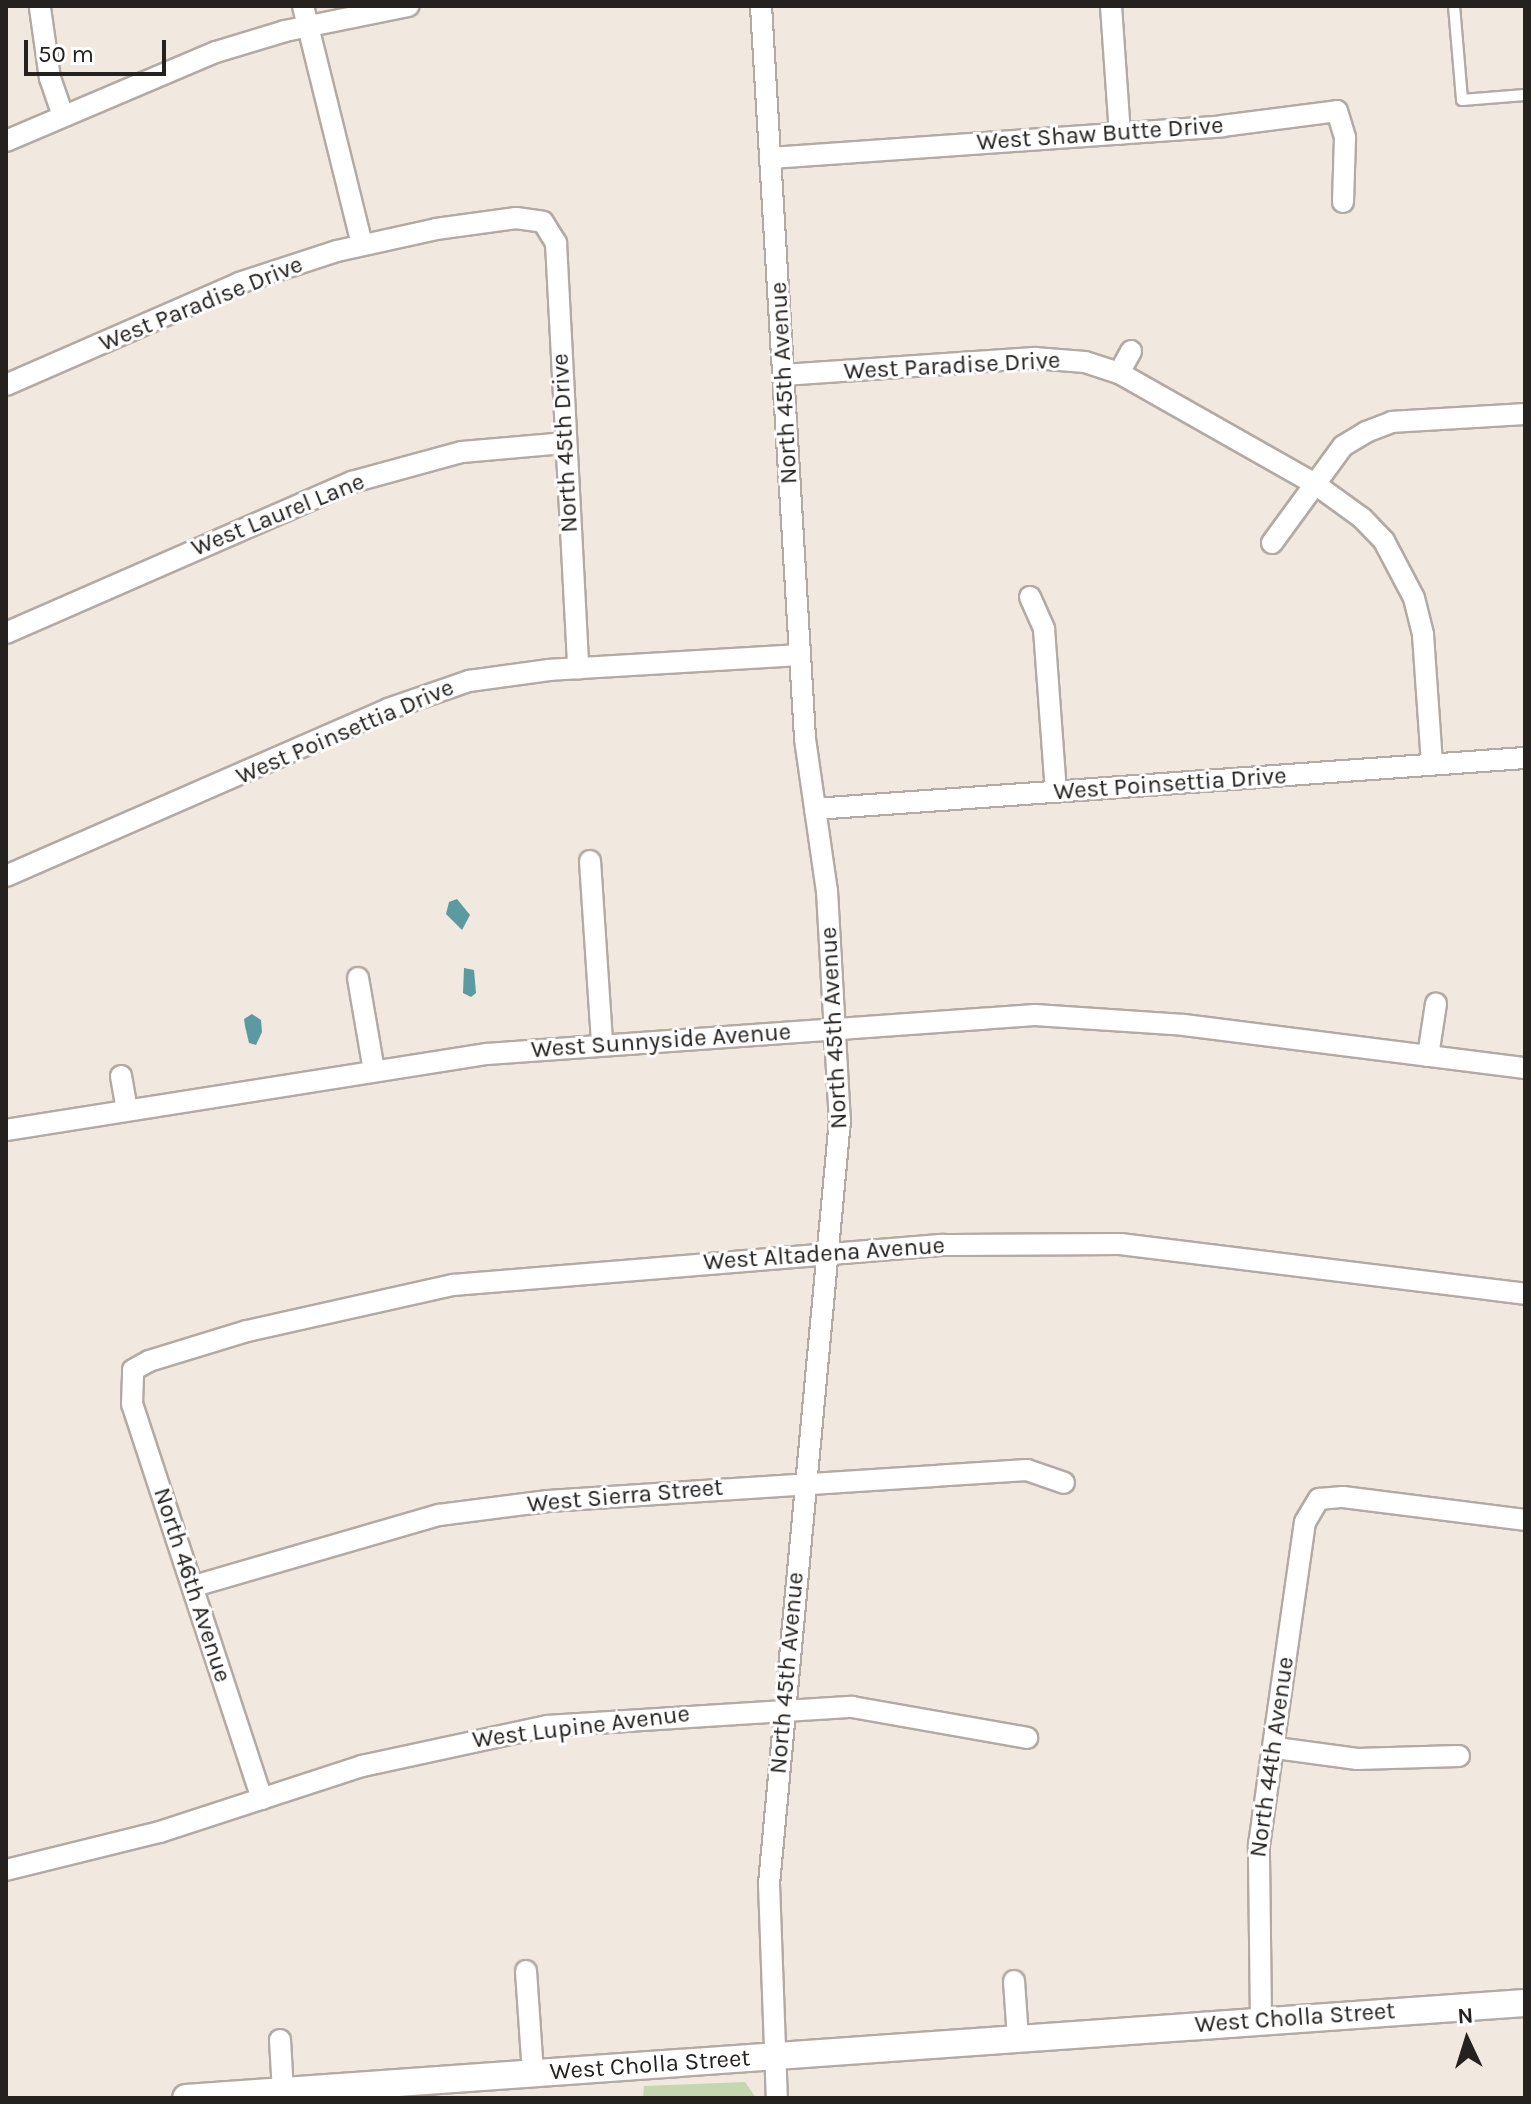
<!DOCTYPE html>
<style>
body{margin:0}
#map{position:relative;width:1531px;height:2104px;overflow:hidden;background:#f1e8e0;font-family:Karla,sans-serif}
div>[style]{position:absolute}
.green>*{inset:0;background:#c5d7ae}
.water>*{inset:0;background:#5a9aa0}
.roads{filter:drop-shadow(2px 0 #b3aaa4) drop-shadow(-2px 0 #b3aaa4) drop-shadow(0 2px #b3aaa4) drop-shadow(0 -2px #b3aaa4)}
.service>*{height:10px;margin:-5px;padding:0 5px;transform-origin:5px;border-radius:5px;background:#fff}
.minor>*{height:20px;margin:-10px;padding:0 10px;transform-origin:10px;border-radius:10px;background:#fff}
.tertiary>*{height:26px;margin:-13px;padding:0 13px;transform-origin:13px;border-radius:13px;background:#fff}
span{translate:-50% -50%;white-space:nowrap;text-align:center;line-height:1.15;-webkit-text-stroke:6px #fff;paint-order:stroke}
.street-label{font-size:24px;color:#24211e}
.frame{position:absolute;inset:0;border:8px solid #24211e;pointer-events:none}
.north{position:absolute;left:1427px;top:2000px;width:80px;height:80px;-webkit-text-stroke:6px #fff;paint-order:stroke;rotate:356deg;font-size:22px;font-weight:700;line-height:32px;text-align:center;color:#24211e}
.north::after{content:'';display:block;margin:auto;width:28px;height:36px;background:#24211e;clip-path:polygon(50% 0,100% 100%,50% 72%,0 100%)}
.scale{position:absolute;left:24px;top:40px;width:142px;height:36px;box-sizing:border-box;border:4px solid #24211e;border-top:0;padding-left:10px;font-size:24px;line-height:28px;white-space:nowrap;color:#24211e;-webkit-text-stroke:6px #fff;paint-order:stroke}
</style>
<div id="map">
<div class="green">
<i style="clip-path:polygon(745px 2082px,756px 2098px,643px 2098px,644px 2086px)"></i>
</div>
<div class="water">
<i style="clip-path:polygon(457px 899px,470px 915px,462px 930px,446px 914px,449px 902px)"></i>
<i style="clip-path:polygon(464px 968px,474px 970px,476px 993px,471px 997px,463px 993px)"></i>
<i style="clip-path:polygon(252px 1014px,261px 1020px,262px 1032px,256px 1045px,249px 1043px,245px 1026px,244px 1019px)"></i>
</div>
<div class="roads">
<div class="service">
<i style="left:1454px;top:6px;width:94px;rotate:85.1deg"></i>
<i style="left:1462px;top:100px;width:63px;rotate:-4.5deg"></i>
</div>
<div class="minor">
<i style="left:303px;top:6px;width:245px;rotate:76.1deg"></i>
<i style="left:761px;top:6px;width:734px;rotate:86.56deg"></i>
<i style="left:805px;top:739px;width:154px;rotate:81.8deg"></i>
<i style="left:827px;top:891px;width:229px;rotate:86.8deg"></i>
<i style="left:840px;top:1120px;width:767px;rotate:95.31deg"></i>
<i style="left:769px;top:1884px;width:214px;rotate:87.9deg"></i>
<i style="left:1111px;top:6px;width:128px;rotate:86deg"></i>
<i style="left:40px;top:8px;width:71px;rotate:81.9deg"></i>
<i style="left:50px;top:78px;width:39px;rotate:71deg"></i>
<i style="left:6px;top:141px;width:228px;rotate:-23deg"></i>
<i style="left:216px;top:52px;width:72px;rotate:-16.9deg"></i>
<i style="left:285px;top:31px;width:126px;rotate:-11.5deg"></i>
<i style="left:770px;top:158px;width:453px;rotate:-4deg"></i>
<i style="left:1222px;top:126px;width:116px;rotate:-7.4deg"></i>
<i style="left:1337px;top:111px;width:28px;rotate:73deg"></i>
<i style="left:1345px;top:138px;width:64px;rotate:91.8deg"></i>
<i style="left:1119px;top:373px;width:25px;rotate:-61deg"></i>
<i style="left:783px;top:375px;width:252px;rotate:-3.9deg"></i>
<i style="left:1034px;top:358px;width:51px;rotate:4.5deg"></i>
<i style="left:1085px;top:362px;width:36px;rotate:18deg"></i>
<i style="left:1119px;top:373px;width:225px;rotate:29.5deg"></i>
<i style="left:1315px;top:484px;width:58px;rotate:35.9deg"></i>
<i style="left:1362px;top:518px;width:32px;rotate:46deg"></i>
<i style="left:1384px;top:541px;width:64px;rotate:62.2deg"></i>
<i style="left:1414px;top:598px;width:38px;rotate:76deg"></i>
<i style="left:1423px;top:635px;width:129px;rotate:86deg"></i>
<i style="left:6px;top:385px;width:254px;rotate:-23.6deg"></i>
<i style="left:239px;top:283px;width:103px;rotate:-18.1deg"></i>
<i style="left:337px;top:251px;width:101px;rotate:-12.5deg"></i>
<i style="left:436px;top:229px;width:81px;rotate:-7.8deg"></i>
<i style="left:516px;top:218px;width:27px;rotate:8deg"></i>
<i style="left:543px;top:222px;width:25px;rotate:58deg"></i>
<i style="left:556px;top:243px;width:426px;rotate:87deg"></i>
<i style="left:1272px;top:543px;width:120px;rotate:-53.8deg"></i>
<i style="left:1343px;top:446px;width:27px;rotate:-31deg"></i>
<i style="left:1366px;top:432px;width:28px;rotate:-21deg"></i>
<i style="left:1392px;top:422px;width:133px;rotate:-3.4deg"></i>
<i style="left:1030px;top:597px;width:35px;rotate:66deg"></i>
<i style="left:1044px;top:629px;width:163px;rotate:85.8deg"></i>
<i style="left:6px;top:633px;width:378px;rotate:-23.6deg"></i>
<i style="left:352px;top:482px;width:114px;rotate:-15.3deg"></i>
<i style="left:462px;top:452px;width:102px;rotate:-5deg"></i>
<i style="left:815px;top:809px;width:712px;rotate:-4.11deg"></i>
<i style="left:590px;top:861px;width:183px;rotate:86.2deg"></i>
<i style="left:6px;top:876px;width:417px;rotate:-23.6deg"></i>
<i style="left:388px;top:709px;width:86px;rotate:-19.1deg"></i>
<i style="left:469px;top:681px;width:81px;rotate:-7.8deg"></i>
<i style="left:549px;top:670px;width:250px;rotate:-3.4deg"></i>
<i style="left:358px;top:978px;width:94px;rotate:80.2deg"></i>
<i style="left:1428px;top:1056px;width:53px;rotate:-81.3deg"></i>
<i style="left:121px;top:1076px;width:35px;rotate:80deg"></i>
<i style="left:6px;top:1130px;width:487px;rotate:-9deg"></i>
<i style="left:487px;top:1054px;width:549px;rotate:-4.07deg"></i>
<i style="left:1035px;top:1015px;width:149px;rotate:3.8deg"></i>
<i style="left:1184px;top:1025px;width:344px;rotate:7.2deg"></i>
<i style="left:194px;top:1586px;width:255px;rotate:-16.2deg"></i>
<i style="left:439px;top:1515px;width:110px;rotate:-7.3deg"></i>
<i style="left:548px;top:1501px;width:480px;rotate:-3.7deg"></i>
<i style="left:1027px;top:1470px;width:39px;rotate:19deg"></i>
<i style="left:1276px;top:1748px;width:82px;rotate:7.7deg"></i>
<i style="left:1357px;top:1759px;width:102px;rotate:-1.7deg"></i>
<i style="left:262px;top:1799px;width:416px;rotate:-108.2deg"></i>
<i style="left:132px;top:1404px;width:34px;rotate:-88deg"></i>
<i style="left:133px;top:1370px;width:18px;rotate:-29deg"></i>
<i style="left:149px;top:1361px;width:102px;rotate:-17deg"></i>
<i style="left:247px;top:1331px;width:211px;rotate:-12.6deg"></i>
<i style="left:453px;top:1285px;width:492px;rotate:-4.7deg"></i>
<i style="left:943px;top:1245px;width:177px;rotate:-0.3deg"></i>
<i style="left:1120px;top:1244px;width:408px;rotate:7deg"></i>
<i style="left:6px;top:1870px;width:159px;rotate:-13.9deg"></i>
<i style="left:160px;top:1832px;width:213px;rotate:-18.1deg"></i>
<i style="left:362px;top:1766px;width:189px;rotate:-12.2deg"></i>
<i style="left:547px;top:1726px;width:306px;rotate:-3.6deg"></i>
<i style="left:852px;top:1707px;width:178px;rotate:10deg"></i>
<i style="left:526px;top:1971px;width:103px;rotate:86.1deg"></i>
<i style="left:1014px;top:1981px;width:57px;rotate:86deg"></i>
<i style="left:1261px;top:2020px;width:175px;rotate:-90.7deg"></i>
<i style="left:1259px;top:1845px;width:326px;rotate:-81.9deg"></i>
<i style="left:1305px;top:1522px;width:27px;rotate:-59deg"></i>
<i style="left:1319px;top:1499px;width:24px;rotate:-5deg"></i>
<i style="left:1343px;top:1497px;width:183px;rotate:7.2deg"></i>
<i style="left:280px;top:2040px;width:52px;rotate:86.7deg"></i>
</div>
<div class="tertiary">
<i style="left:186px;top:2098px;width:1342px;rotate:-4.06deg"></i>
</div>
</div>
<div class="street-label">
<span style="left:1100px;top:134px;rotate:-4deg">West Shaw Butte Drive</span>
<span style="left:201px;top:304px;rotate:-22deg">West Paradise Drive</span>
<span style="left:952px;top:366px;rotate:-3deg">West Paradise Drive</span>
<span style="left:784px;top:383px;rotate:-93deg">North 45th Avenue</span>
<span style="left:565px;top:443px;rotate:-93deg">North 45th Drive</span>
<span style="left:278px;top:515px;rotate:-22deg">West Laurel Lane</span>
<span style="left:345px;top:732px;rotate:-23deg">West Poinsettia Drive</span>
<span style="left:1170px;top:784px;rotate:-4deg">West Poinsettia Drive</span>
<span style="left:834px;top:1028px;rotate:-93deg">North 45th Avenue</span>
<span style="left:661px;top:1041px;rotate:-4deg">West Sunnyside Avenue</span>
<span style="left:824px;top:1254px;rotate:-4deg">West Altadena Avenue</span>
<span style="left:625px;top:1496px;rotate:-5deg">West Sierra Street</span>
<span style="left:192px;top:1585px;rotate:72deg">North 46th Avenue</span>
<span style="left:787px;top:1673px;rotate:-85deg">North 45th Avenue</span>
<span style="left:581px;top:1727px;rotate:-7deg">West Lupine Avenue</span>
<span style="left:1272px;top:1757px;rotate:-82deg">North 44th Avenue</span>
<span style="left:1295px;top:2018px;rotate:-4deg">West Cholla Street</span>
<span style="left:650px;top:2065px;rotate:-4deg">West Cholla Street</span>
</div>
<div class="frame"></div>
<div class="north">N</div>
<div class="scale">50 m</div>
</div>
